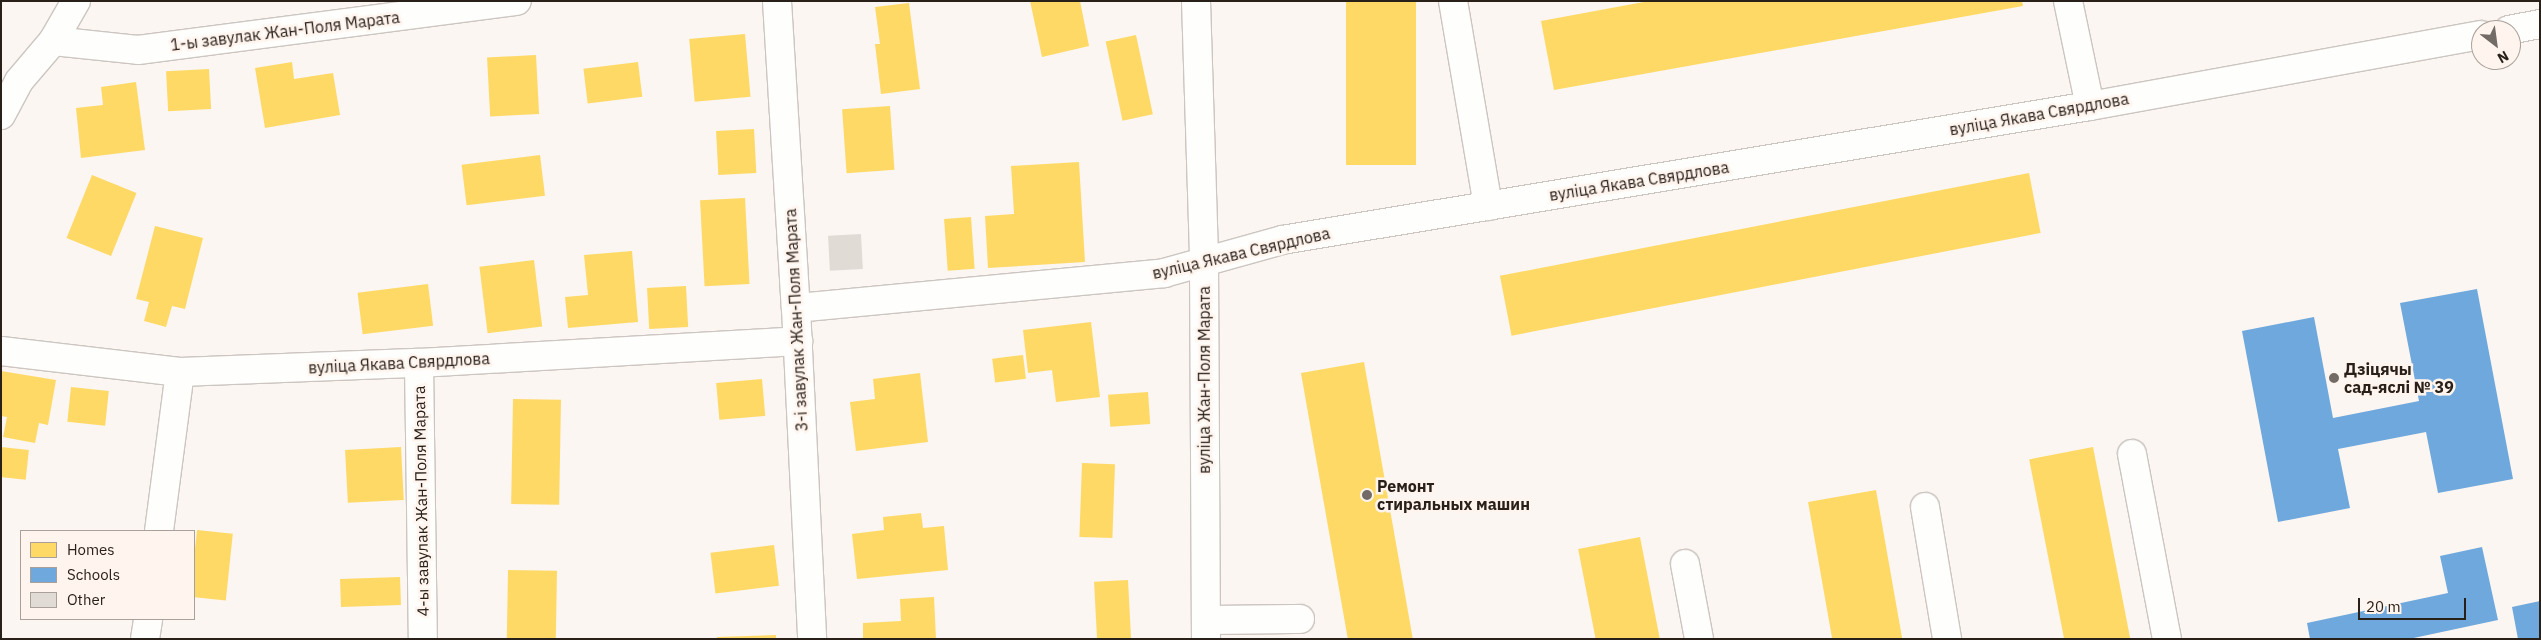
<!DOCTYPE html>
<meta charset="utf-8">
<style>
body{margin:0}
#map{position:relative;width:2541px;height:640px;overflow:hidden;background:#fbf6f2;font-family:"IBM Plex Sans",sans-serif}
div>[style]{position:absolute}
.homes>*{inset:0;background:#ffd966;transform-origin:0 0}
.schools>*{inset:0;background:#6fa8dc}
.building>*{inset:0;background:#e0dcd5;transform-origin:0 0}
.roads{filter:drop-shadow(1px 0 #ccc5c0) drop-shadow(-1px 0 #ccc5c0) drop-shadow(0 1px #ccc5c0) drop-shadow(0 -1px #ccc5c0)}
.minor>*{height:28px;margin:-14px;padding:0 14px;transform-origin:14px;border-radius:14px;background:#fefefd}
.dots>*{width:14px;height:14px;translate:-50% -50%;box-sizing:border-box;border:2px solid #fff5ee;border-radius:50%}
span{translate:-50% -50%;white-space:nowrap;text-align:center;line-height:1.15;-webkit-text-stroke:5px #fff5ee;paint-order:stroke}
.street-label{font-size:16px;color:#29201a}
.poi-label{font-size:16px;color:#29201a;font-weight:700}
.left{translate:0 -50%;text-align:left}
.frame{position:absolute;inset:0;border:2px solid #29201a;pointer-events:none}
.legend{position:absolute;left:20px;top:530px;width:175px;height:90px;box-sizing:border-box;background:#fff5ee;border:1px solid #a9a099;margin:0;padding:6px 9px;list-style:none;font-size:15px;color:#29201a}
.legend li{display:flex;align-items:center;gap:10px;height:25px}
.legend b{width:25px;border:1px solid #a9a099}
.north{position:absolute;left:2471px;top:20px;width:50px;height:50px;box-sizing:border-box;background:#fff5ee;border:1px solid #a9a099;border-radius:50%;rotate:150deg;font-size:14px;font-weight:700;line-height:20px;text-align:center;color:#29201a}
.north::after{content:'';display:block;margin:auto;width:18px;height:22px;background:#726b66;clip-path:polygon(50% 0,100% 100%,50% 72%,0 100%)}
.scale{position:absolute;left:2358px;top:598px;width:108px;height:22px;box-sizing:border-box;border:2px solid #29201a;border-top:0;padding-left:6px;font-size:15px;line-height:18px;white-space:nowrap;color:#29201a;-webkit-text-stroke:4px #fff5ee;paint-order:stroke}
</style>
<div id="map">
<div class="homes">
<i style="clip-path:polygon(1030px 1px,1080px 1px,1089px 46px,1042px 57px)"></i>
<i style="left:1346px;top:1px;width:70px;height:164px"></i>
<i style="clip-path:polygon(1649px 1px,2022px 1px,2023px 6px,1554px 90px,1541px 21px)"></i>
<i style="clip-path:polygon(909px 3px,920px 89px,881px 94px,875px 44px,880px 44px,875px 7px)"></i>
<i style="left:745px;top:34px;width:63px;height:56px;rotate:85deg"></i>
<i style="left:1136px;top:35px;width:81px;height:31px;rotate:78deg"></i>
<i style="left:536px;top:55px;width:59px;height:49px;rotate:87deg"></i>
<i style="clip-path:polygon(292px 62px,294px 79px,333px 73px,340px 115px,265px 128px,255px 68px)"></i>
<i style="left:638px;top:62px;width:35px;height:55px;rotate:83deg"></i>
<i style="left:209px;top:69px;width:40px;height:43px;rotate:87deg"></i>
<i style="clip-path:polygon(136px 82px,145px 150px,81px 158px,76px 108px,103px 105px,101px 87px)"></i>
<i style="left:890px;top:106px;width:64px;height:48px;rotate:86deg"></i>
<i style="left:754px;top:129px;width:44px;height:38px;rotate:87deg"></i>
<i style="left:540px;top:155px;width:41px;height:79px;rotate:83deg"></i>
<i style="clip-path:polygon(1079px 162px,1085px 262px,988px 268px,985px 216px,1014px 214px,1011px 166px)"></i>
<i style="left:2029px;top:173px;width:61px;height:539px;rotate:79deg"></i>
<i style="left:92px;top:175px;width:48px;height:68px;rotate:22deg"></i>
<i style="left:745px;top:198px;width:86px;height:45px;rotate:87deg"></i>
<i style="left:971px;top:217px;width:52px;height:27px;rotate:86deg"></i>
<i style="clip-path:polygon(155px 226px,203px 238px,185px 309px,172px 306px,166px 327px,144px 321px,149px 302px,136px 299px)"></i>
<i style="clip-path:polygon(632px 251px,638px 322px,568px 328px,565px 297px,588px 295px,584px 255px)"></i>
<i style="left:534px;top:260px;width:67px;height:55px;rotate:83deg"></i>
<i style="left:428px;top:284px;width:42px;height:71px;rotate:83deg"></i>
<i style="left:686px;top:286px;width:41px;height:39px;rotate:87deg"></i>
<i style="clip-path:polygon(1091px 322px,1100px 397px,1056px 402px,1052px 370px,1028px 373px,1023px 330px)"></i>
<i style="left:1023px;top:355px;width:24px;height:31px;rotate:83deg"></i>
<i style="left:1364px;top:362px;width:281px;height:64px;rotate:80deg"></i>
<i style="clip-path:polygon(1px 371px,56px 380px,48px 425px,39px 423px,35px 443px,3px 437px,7px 417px,1px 416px)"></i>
<i style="clip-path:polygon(920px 373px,928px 442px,856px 451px,850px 402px,875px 399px,873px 379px)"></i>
<i style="left:762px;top:379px;width:37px;height:46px;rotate:85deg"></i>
<i style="left:71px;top:387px;width:38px;height:35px;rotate:6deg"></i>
<i style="left:1148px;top:392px;width:32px;height:40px;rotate:86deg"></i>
<i style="left:513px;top:399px;width:48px;height:105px;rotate:1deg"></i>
<i style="left:1px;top:447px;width:28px;height:30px;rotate:6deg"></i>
<i style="left:401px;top:447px;width:53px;height:56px;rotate:87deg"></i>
<i style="left:2093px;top:447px;width:196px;height:65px;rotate:79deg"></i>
<i style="left:1082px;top:463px;width:33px;height:74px;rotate:2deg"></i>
<i style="left:1876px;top:490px;width:151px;height:69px;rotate:80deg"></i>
<i style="clip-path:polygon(921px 513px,923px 528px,944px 526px,948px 570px,857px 579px,852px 534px,884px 530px,883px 517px)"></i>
<i style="left:197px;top:530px;width:36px;height:67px;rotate:6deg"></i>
<i style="left:1640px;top:537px;width:104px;height:63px;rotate:79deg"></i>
<i style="left:774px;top:545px;width:41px;height:64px;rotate:83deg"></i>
<i style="left:508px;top:570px;width:49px;height:69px;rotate:1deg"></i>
<i style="left:400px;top:577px;width:28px;height:60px;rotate:88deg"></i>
<i style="left:1128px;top:580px;width:58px;height:34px;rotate:87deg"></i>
<i style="clip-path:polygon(934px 597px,936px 639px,863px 639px,863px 623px,901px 621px,900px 599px)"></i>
<i style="clip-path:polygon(776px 635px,776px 639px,717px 639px,717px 637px)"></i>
</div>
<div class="schools">
<i style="clip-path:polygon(2477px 289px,2513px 479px,2438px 493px,2426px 432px,2338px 449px,2350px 508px,2278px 522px,2242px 331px,2314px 317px,2333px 418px,2419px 401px,2400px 303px)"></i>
<i style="clip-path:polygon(2482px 547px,2498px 620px,2409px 639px,2310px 639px,2307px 623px,2448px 593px,2440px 556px)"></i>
<i style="clip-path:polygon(2540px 601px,2540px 639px,2518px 639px,2512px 607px)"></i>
</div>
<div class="building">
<i style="left:861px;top:234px;width:35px;height:33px;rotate:87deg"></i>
</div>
<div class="roads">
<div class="minor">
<i style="left:777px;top:1px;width:308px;rotate:86.5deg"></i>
<i style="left:796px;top:308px;width:331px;rotate:87.2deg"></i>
<i style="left:1196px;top:1px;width:261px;rotate:88.2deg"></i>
<i style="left:1204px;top:262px;width:377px;rotate:89.7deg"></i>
<i style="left:1453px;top:1px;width:208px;rotate:80.3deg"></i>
<i style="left:2068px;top:1px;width:107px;rotate:78.2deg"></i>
<i style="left:2509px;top:30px;width:32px;rotate:-11deg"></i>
<i style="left:53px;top:41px;width:85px;rotate:6deg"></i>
<i style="left:138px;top:50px;width:382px;rotate:-7.4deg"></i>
<i style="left:1px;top:115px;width:38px;rotate:-62deg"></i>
<i style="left:19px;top:81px;width:52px;rotate:-49.6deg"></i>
<i style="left:53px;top:41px;width:46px;rotate:-60.1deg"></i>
<i style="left:796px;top:308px;width:370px;rotate:-5.4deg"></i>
<i style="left:1164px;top:273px;width:123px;rotate:-15.6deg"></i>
<i style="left:1282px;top:240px;width:819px;rotate:-9.42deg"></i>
<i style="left:2090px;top:106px;width:397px;rotate:-10.3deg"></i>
<i style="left:1px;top:351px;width:180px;rotate:6.7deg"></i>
<i style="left:180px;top:372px;width:239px;rotate:-2.2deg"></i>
<i style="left:419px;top:363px;width:380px;rotate:-3.3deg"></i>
<i style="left:419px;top:363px;width:276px;rotate:89.2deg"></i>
<i style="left:2132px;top:454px;width:188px;rotate:79.3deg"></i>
<i style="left:1925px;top:507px;width:134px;rotate:80.5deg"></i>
<i style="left:159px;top:531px;width:160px;rotate:-82.5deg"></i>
<i style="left:1685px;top:564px;width:76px;rotate:79.4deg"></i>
<i style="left:1206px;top:620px;width:94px;rotate:-0.6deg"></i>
<i style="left:145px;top:639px;width:20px;rotate:-81deg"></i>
</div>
</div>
<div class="dots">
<i style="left:2334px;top:378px;background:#726b66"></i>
<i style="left:1367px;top:495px;background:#726b66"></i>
</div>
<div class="street-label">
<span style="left:285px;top:31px;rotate:-7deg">1-ы завулак Жан-Поля Марата</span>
<span style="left:2039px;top:114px;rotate:-10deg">вуліца Якава Свярдлова</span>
<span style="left:1639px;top:181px;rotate:-9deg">вуліца Якава Свярдлова</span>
<span style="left:1241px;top:253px;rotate:-13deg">вуліца Якава Свярдлова</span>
<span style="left:796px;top:320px;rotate:-93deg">3-і завулак Жан-Поля Марата</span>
<span style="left:399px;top:363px;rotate:-3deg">вуліца Якава Свярдлова</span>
<span style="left:1204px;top:380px;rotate:-90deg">вуліца Жан-Поля Марата</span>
<span style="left:421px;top:501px;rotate:-91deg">4-ы завулак Жан-Поля Марата</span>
</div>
<div class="poi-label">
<span class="left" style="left:2344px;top:378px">Дзіцячы<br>сад-яслі № 39</span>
<span class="left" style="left:1377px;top:495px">Ремонт<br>стиральных машин</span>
</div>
<div class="frame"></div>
<ul class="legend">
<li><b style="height:14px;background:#ffd966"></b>Homes</li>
<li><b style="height:14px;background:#6fa8dc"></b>Schools</li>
<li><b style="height:14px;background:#e0dcd5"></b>Other</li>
</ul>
<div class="north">N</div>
<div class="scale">20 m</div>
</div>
